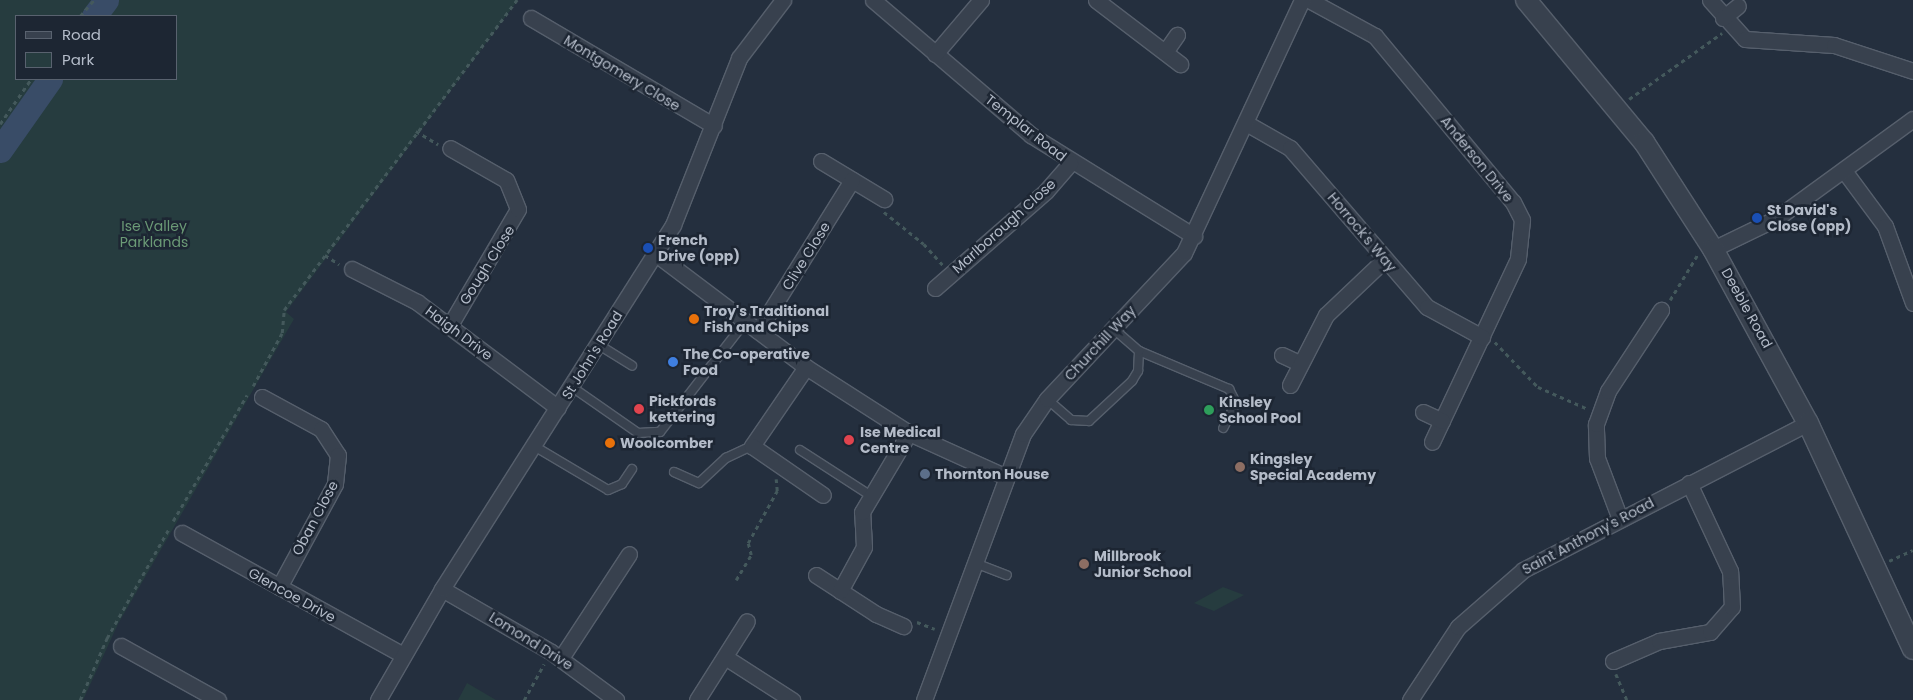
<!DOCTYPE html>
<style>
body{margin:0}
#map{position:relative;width:1913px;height:700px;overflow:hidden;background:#242f3e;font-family:Poppins,sans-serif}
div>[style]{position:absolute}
.green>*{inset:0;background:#263c3f}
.river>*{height:25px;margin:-12.5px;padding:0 12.5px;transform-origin:12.5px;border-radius:12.5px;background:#394c67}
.path>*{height:2.5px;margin-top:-1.25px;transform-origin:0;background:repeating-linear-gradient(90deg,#44595c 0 4px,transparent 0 8px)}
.roads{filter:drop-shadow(1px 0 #565f6c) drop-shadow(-1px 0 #565f6c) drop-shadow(0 1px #565f6c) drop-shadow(0 -1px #565f6c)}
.service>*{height:8px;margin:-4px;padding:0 4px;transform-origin:4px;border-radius:4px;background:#38414e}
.minor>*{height:15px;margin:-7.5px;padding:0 7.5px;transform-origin:7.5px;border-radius:7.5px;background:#38414e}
.tertiary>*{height:20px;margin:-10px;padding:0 10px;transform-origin:10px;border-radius:10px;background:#38414e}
.dots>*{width:14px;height:14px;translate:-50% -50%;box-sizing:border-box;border:2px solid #1d2633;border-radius:50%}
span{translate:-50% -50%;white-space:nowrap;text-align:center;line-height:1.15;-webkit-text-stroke:5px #1d2633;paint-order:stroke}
.street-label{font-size:14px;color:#b4bcc9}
.poi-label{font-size:14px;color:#b4bcc9;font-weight:700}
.left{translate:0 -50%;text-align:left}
.park-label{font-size:14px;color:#6b9a76}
.legend{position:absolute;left:15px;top:15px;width:162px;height:65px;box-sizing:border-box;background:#1d2633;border:1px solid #59626f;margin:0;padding:6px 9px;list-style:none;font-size:15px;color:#b4bcc9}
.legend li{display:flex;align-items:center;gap:10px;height:25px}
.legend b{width:25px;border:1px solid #59626f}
</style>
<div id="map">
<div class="green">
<i style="clip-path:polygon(evenodd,0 0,518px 0,286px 312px,294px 319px,118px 624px,83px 700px,0 700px,0 0,16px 16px,176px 16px,176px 79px,16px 79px,16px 16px)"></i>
<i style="clip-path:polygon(1223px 587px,1244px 595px,1214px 611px,1194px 603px)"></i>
<i style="clip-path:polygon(467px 683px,496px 700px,458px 700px)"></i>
</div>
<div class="river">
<i style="left:94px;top:16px;width:20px;rotate:-53deg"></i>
<i style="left:0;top:150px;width:87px;rotate:-54.8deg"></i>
</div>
<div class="path">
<i style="left:80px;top:16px;width:21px;rotate:-49deg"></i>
<i style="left:1629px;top:99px;width:114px;rotate:-35.4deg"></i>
<i style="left:0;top:124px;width:55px;rotate:-55.4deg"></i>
<i style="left:416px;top:131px;width:26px;rotate:31deg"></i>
<i style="left:884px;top:212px;width:51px;rotate:38.7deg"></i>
<i style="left:924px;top:244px;width:28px;rotate:48deg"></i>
<i style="left:325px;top:255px;width:17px;rotate:33deg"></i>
<i style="left:1670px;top:300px;width:54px;rotate:-58.7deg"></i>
<i style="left:1495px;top:342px;width:62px;rotate:46.3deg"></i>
<i style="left:1538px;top:387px;width:55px;rotate:23.7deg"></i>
<i style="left:253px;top:386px;width:60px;rotate:-61.3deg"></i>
<i style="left:282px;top:333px;width:23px;rotate:-85deg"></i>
<i style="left:284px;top:310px;width:388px;rotate:-53.1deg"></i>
<i style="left:173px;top:521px;width:146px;rotate:-59.6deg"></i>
<i style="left:1889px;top:561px;width:26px;rotate:-25deg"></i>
<i style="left:736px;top:580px;width:29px;rotate:-59deg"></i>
<i style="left:751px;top:555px;width:12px;rotate:-104deg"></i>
<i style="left:748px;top:543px;width:60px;rotate:-60.9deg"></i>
<i style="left:777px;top:491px;width:12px;rotate:-95deg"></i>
<i style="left:917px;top:622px;width:19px;rotate:21deg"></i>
<i style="left:1616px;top:674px;width:28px;rotate:67deg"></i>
<i style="left:80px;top:700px;width:68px;rotate:-66.5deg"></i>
<i style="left:107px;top:638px;width:124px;rotate:-60.5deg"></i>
<i style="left:524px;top:700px;width:41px;rotate:-60.9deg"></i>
</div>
<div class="roads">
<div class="service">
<i style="left:599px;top:345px;width:39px;rotate:32deg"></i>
<i style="left:1139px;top:351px;width:98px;rotate:22.9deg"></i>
<i style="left:1229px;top:389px;width:16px;rotate:63deg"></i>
<i style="left:1236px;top:403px;width:28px;rotate:117deg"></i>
<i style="left:572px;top:387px;width:80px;rotate:34.9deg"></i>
<i style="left:638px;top:433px;width:22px;rotate:-3deg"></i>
<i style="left:660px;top:432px;width:139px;rotate:-52.3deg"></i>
<i style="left:1047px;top:399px;width:32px;rotate:41deg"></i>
<i style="left:1071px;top:420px;width:18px;rotate:3deg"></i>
<i style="left:1089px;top:421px;width:59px;rotate:-42.9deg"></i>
<i style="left:1132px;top:381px;width:12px;rotate:-59deg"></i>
<i style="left:1138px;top:371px;width:20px;rotate:-87deg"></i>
<i style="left:1139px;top:351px;width:35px;rotate:-139deg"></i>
<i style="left:534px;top:446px;width:86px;rotate:30.7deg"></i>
<i style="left:608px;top:490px;width:15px;rotate:-23deg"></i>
<i style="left:622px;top:484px;width:18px;rotate:-56deg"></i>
<i style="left:800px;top:450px;width:85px;rotate:32.9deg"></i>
<i style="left:674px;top:472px;width:27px;rotate:24deg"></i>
<i style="left:699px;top:483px;width:37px;rotate:-43deg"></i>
<i style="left:726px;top:458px;width:29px;rotate:-25deg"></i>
<i style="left:975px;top:563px;width:34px;rotate:21deg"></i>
</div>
<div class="minor">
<i style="left:873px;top:0;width:208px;rotate:40.5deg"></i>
<i style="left:1031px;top:135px;width:192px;rotate:31.8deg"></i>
<i style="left:1096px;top:0;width:106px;rotate:37.3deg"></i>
<i style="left:1309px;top:0;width:75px;rotate:28.6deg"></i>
<i style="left:1375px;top:36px;width:216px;rotate:50.3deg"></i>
<i style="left:1513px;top:202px;width:20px;rotate:63deg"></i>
<i style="left:1522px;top:220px;width:39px;rotate:96deg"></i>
<i style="left:1518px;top:259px;width:202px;rotate:115.2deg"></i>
<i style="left:1710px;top:0;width:52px;rotate:48.1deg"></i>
<i style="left:1745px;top:39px;width:89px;rotate:3.9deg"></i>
<i style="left:1834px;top:45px;width:83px;rotate:18.2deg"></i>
<i style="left:531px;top:18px;width:212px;rotate:30.5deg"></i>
<i style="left:1723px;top:18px;width:19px;rotate:-39deg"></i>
<i style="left:1165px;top:52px;width:21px;rotate:-55deg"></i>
<i style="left:935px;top:54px;width:71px;rotate:-49.6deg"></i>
<i style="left:1246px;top:123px;width:51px;rotate:29.6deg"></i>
<i style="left:1290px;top:148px;width:210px;rotate:49.3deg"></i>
<i style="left:1427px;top:307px;width:63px;rotate:28.6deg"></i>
<i style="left:821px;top:161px;width:74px;rotate:31.1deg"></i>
<i style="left:1845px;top:172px;width:67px;rotate:53.5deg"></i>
<i style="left:1885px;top:226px;width:82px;rotate:70deg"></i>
<i style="left:1713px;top:249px;width:71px;rotate:-25.8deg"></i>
<i style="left:1777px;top:218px;width:168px;rotate:-36.1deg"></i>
<i style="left:656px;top:254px;width:188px;rotate:37deg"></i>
<i style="left:806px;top:367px;width:122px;rotate:32.7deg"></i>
<i style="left:909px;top:433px;width:107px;rotate:24.4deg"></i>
<i style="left:352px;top:269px;width:73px;rotate:26.9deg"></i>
<i style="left:417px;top:302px;width:176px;rotate:36.9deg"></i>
<i style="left:935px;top:288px;width:147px;rotate:-41.1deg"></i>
<i style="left:1046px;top:191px;width:37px;rotate:-49deg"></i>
<i style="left:450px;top:325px;width:134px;rotate:-59.6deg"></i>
<i style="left:518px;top:209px;width:31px;rotate:-112deg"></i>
<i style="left:506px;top:180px;width:64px;rotate:-150.3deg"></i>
<i style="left:758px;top:331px;width:178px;rotate:-58.1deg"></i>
<i style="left:1282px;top:355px;width:19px;rotate:25deg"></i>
<i style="left:806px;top:367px;width:96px;rotate:124.4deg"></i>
<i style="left:752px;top:446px;width:86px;rotate:34.6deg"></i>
<i style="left:1290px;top:385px;width:79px;rotate:-62.8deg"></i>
<i style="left:1326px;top:315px;width:81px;rotate:-43.5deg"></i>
<i style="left:262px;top:397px;width:67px;rotate:28.5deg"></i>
<i style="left:321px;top:429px;width:31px;rotate:57deg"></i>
<i style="left:338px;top:455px;width:29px;rotate:96deg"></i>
<i style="left:335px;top:484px;width:117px;rotate:118.5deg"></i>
<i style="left:1423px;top:412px;width:21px;rotate:25deg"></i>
<i style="left:1620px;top:519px;width:65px;rotate:-110.7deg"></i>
<i style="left:1597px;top:458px;width:34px;rotate:-92deg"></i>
<i style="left:1596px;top:424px;width:35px;rotate:-70deg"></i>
<i style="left:1608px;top:391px;width:97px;rotate:-56.8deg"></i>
<i style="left:182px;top:533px;width:252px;rotate:28.9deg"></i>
<i style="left:816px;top:575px;width:72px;rotate:33deg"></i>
<i style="left:876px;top:614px;width:30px;rotate:24deg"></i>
<i style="left:442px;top:589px;width:126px;rotate:30deg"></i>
<i style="left:551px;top:652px;width:81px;rotate:36.4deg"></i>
<i style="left:840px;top:591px;width:50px;rotate:-61.4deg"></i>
<i style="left:864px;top:547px;width:35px;rotate:-93deg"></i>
<i style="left:862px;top:512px;width:92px;rotate:-59.3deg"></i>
<i style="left:121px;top:646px;width:111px;rotate:29.1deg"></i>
<i style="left:725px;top:657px;width:80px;rotate:32.7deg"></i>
<i style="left:561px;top:658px;width:124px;rotate:-56.8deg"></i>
<i style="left:1613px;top:661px;width:50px;rotate:-23.5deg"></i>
<i style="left:1659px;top:641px;width:52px;rotate:-10deg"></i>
<i style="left:1710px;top:632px;width:33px;rotate:-49deg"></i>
<i style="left:1732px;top:607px;width:36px;rotate:-93deg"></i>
<i style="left:1730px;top:571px;width:97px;rotate:-115deg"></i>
<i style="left:378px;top:700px;width:128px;rotate:-60deg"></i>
<i style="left:442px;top:589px;width:431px;rotate:-57.6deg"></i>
<i style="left:673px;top:225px;width:180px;rotate:-68.4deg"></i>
<i style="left:739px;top:58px;width:73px;rotate:-52.8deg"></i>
<i style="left:697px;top:700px;width:93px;rotate:-57.7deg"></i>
<i style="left:924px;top:700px;width:284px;rotate:-69.6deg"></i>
<i style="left:1023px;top:434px;width:42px;rotate:-55.6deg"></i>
<i style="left:1047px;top:399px;width:200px;rotate:-46.8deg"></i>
<i style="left:1184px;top:253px;width:279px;rotate:-65deg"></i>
<i style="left:1410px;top:700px;width:87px;rotate:-56.7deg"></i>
<i style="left:1458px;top:627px;width:86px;rotate:-41.2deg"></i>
<i style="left:1523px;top:570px;width:321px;rotate:-27.3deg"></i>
</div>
<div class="tertiary">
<i style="left:1526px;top:0;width:185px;rotate:50.3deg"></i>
<i style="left:1644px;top:142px;width:127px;rotate:57.2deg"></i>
<i style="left:1713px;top:249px;width:198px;rotate:61.4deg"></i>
<i style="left:1808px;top:423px;width:249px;rotate:65.1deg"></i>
</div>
</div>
<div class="dots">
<i style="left:1757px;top:218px;background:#1a4fb4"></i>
<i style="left:648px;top:248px;background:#1a4fb4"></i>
<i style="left:694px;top:319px;background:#e8710a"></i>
<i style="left:673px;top:362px;background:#3f7fe0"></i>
<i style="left:639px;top:409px;background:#e0444e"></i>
<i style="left:1209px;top:410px;background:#2e9e5b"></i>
<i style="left:849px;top:440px;background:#e0444e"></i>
<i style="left:610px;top:443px;background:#e8710a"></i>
<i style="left:1240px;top:467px;background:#8d6e63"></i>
<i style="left:925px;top:474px;background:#5c6f8a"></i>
<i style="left:1084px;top:564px;background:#8d6e63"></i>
</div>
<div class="street-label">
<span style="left:622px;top:73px;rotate:31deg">Montgomery Close</span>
<span style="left:1026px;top:128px;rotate:38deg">Templar Road</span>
<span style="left:1477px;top:159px;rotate:51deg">Anderson Drive</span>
<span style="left:1004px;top:226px;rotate:-42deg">Marlborough Close</span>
<span style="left:1362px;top:232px;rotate:50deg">Horrock's Way</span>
<span style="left:806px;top:256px;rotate:-58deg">Clive Close</span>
<span style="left:487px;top:265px;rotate:-58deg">Gough Close</span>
<span style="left:1747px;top:308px;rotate:61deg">Deeble Road</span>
<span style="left:459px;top:333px;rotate:37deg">Haigh Drive</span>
<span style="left:1100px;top:343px;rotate:-47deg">Churchill Way</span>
<span style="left:592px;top:355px;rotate:-58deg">St John's Road</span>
<span style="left:315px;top:518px;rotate:-62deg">Oban Close</span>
<span style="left:1588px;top:536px;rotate:-28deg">Saint Anthony's Road</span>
<span style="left:292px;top:595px;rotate:29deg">Glencoe Drive</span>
<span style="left:531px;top:641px;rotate:32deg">Lomond Drive</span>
</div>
<div class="poi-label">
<span class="left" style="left:1767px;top:218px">St David's<br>Close (opp)</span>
<span class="left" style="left:658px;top:248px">French<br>Drive (opp)</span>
<span class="left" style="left:704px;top:319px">Troy's Traditional<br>Fish and Chips</span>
<span class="left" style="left:683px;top:362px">The Co-operative<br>Food</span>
<span class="left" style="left:649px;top:409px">Pickfords<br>kettering</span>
<span class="left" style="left:1219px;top:410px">Kinsley<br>School Pool</span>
<span class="left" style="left:860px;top:440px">Ise Medical<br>Centre</span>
<span class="left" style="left:620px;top:443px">Woolcomber</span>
<span class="left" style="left:1250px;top:467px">Kingsley<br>Special Academy</span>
<span class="left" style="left:935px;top:474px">Thornton House</span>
<span class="left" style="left:1094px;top:564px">Millbrook<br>Junior School</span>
</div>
<div class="park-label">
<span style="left:154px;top:234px">Ise Valley<br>Parklands</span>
</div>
<ul class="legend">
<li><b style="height:6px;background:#38414e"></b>Road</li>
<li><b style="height:14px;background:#263c3f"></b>Park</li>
</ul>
</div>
